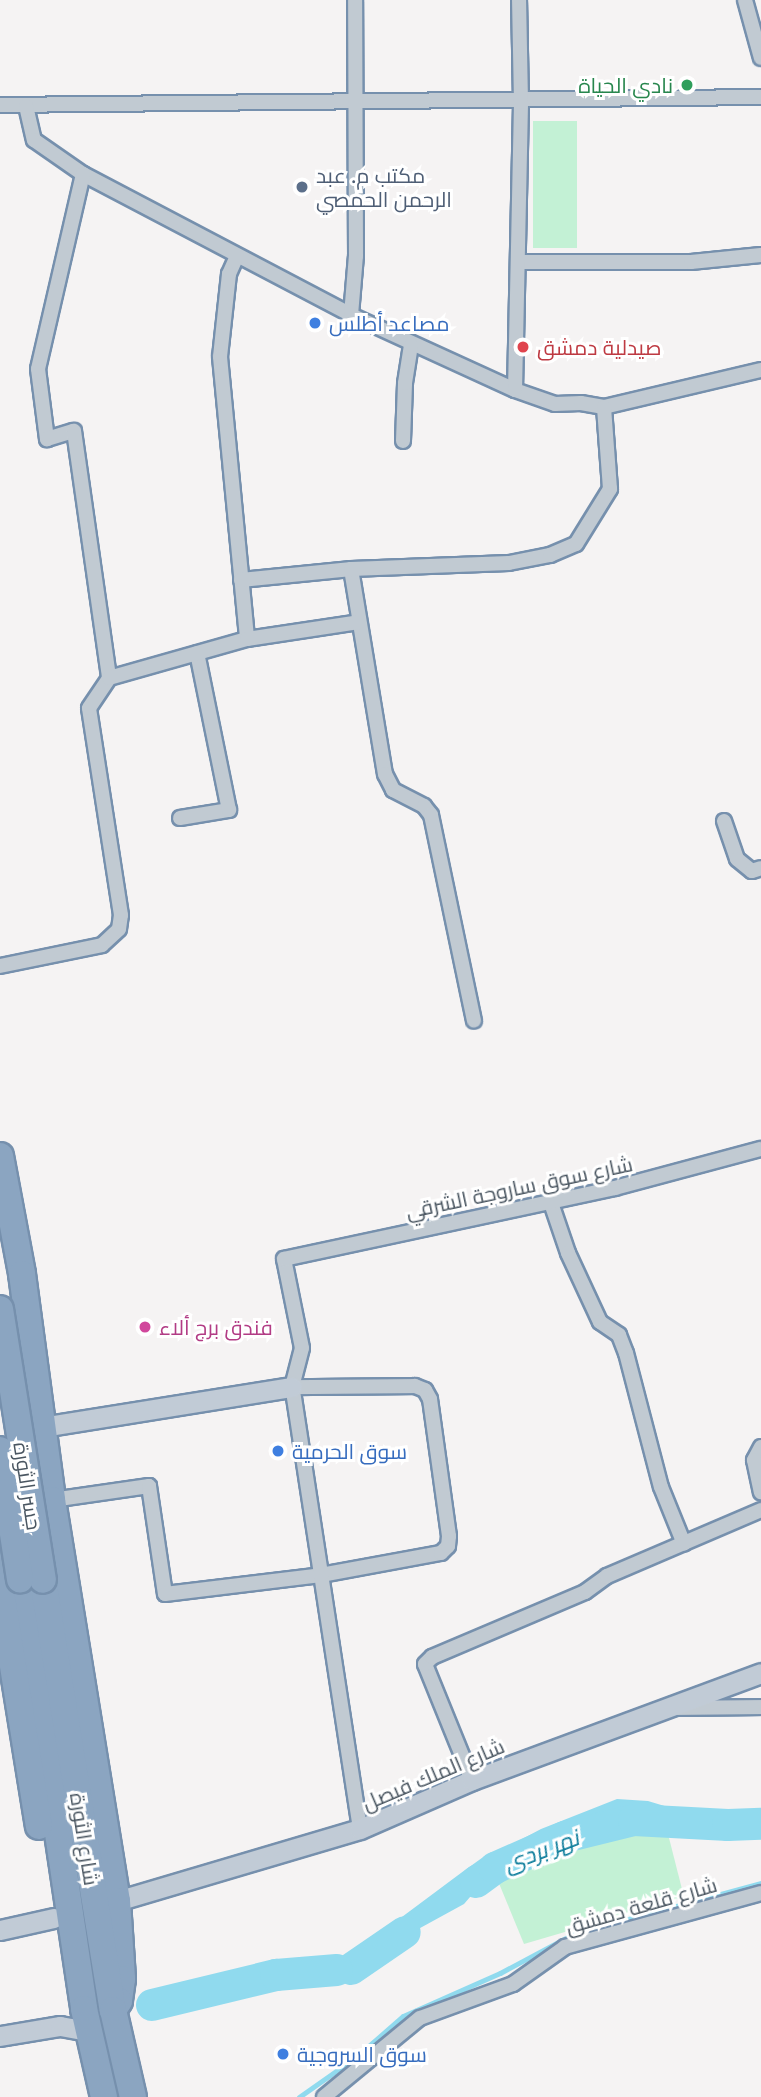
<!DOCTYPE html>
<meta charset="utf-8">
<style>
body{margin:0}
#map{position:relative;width:761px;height:2097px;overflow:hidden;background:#f5f3f3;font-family:Lato,Cairo,sans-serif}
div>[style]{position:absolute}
.green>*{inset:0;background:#c3f1d5;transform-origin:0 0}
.water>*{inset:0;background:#90daee}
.stream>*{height:5px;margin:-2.5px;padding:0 2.5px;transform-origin:2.5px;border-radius:2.5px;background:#90daee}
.river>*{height:32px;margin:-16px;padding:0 16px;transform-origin:16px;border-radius:16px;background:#90daee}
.roads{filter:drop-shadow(2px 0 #7690ad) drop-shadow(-2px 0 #7690ad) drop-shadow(0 2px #7690ad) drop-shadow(0 -2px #7690ad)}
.street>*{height:14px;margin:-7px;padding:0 7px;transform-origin:7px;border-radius:7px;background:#c1cad2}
.secondary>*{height:19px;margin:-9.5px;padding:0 9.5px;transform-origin:9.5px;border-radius:9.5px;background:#c1cbd6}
.highway>*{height:26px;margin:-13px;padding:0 13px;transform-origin:13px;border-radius:13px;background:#8ba5c1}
.bridges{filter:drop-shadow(2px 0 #7690ad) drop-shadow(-2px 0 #7690ad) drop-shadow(0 2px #7690ad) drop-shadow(0 -2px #7690ad)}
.highway-bridge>*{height:26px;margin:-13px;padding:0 13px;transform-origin:13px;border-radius:13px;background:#8ba5c1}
.dots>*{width:19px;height:19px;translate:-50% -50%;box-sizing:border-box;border:4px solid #fff;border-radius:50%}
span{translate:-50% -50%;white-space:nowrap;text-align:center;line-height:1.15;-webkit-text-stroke:6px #fff;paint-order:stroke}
.leisure-label{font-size:21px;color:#27864d}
.right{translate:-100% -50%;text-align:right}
.service-label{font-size:21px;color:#4e5e75}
.left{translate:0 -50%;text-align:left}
.shop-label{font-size:21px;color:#366cbe}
.health-label{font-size:21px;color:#be3a42}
.street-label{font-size:21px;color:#4a5661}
.hotel-label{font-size:21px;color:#b23c85}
.water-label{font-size:23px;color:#0c7c9b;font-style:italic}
</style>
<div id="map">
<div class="green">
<i style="left:533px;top:121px;width:44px;height:127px"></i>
<i style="clip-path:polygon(632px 1828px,668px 1834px,684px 1897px,524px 1944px,498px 1881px,532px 1859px)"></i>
</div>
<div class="water">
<i style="clip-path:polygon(617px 1799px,648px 1801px,691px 1814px,720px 1817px,761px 1816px,761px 1828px,728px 1825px,683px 1830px,663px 1822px,634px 1820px,565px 1837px,495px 1868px,464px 1904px,369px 1956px,367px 1943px,469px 1867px,541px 1829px)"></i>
</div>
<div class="stream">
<i style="left:299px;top:2097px;width:70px;rotate:-35.1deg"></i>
<i style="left:356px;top:2057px;width:62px;rotate:-41.1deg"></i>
<i style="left:403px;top:2016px;width:106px;rotate:-23.9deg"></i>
<i style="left:500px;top:1973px;width:83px;rotate:-28.1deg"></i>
<i style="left:573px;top:1934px;width:195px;rotate:-15.2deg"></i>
</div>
<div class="river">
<i style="left:476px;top:1882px;width:24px;rotate:-36deg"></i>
<i style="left:495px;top:1868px;width:77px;rotate:-23.9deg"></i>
<i style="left:565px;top:1837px;width:71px;rotate:-13.8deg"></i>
<i style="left:634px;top:1820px;width:94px;rotate:3deg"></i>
<i style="left:728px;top:1825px;width:33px;rotate:-2deg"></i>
<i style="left:351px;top:1969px;width:65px;rotate:-34.4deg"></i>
<i style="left:152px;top:2005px;width:128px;rotate:-13.6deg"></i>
<i style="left:276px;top:1975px;width:61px;rotate:-4.7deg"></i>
</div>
<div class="roads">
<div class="street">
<i style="left:745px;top:0;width:60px;rotate:74.6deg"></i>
<i style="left:0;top:105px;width:761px;rotate:-0.6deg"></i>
<i style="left:26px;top:106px;width:35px;rotate:77deg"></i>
<i style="left:34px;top:140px;width:60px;rotate:34.8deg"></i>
<i style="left:83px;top:174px;width:303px;rotate:27.7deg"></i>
<i style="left:351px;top:315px;width:180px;rotate:24.6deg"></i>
<i style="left:515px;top:390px;width:42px;rotate:19.3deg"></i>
<i style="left:555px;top:404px;width:26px;rotate:-2deg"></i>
<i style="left:581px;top:403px;width:23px;rotate:10deg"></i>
<i style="left:604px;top:407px;width:161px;rotate:-13.3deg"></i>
<i style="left:83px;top:174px;width:200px;rotate:103deg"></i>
<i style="left:38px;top:369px;width:71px;rotate:82.7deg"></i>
<i style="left:47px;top:439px;width:28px;rotate:-17deg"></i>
<i style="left:74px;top:431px;width:249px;rotate:81.9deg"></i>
<i style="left:237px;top:256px;width:20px;rotate:114deg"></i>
<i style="left:229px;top:274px;width:83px;rotate:96.2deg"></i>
<i style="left:220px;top:357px;width:283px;rotate:84.5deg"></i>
<i style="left:518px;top:262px;width:173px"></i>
<i style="left:691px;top:262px;width:70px;rotate:-5.7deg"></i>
<i style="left:351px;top:315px;width:59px;rotate:-85.2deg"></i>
<i style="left:356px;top:256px;width:256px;rotate:-90.2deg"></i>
<i style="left:515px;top:390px;width:288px;rotate:-88.8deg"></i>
<i style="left:521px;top:102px;width:102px;rotate:-91.1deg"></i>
<i style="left:403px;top:441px;width:58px;rotate:-88deg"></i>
<i style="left:405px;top:383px;width:38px;rotate:-81deg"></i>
<i style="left:351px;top:569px;width:208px;rotate:80.6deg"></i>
<i style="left:385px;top:774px;width:18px;rotate:63deg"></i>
<i style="left:393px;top:790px;width:35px;rotate:27deg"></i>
<i style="left:424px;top:806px;width:11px;rotate:52deg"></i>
<i style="left:431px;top:815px;width:210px;rotate:78.2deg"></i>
<i style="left:241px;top:580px;width:111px;rotate:-5.7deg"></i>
<i style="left:351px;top:569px;width:158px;rotate:-2.2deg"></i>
<i style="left:509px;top:563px;width:42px;rotate:-11deg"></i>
<i style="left:550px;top:555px;width:28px;rotate:-23deg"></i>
<i style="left:576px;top:544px;width:65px;rotate:-58.3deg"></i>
<i style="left:610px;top:489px;width:82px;rotate:-94.2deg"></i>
<i style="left:180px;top:818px;width:50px;rotate:-9.3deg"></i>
<i style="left:229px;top:810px;width:160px;rotate:-101.5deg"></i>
<i style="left:724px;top:821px;width:40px;rotate:71.1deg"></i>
<i style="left:737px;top:859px;width:19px;rotate:39deg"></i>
<i style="left:752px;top:871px;width:9px;rotate:-18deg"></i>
<i style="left:0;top:966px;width:104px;rotate:-11.6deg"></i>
<i style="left:102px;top:945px;width:23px;rotate:-43deg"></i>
<i style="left:119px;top:929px;width:14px;rotate:-82deg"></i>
<i style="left:121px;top:915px;width:209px;rotate:-98.8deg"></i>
<i style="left:89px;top:708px;width:36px;rotate:-56deg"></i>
<i style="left:109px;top:678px;width:143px;rotate:-15.8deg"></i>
<i style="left:247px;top:639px;width:113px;rotate:-8.6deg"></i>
<i style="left:550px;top:1200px;width:56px;rotate:71.2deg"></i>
<i style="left:568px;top:1253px;width:76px;rotate:65.1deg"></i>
<i style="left:600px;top:1322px;width:23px;rotate:34deg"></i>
<i style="left:619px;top:1335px;width:19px;rotate:69deg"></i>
<i style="left:626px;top:1353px;width:138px;rotate:75.4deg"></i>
<i style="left:661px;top:1487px;width:61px;rotate:68deg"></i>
<i style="left:761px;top:1447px;width:15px;rotate:118deg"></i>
<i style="left:754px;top:1460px;width:33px;rotate:78deg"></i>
<i style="left:52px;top:1500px;width:98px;rotate:-8.2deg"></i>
<i style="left:149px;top:1486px;width:109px;rotate:81.6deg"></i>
<i style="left:165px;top:1594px;width:157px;rotate:-6.9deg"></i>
<i style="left:321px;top:1575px;width:122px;rotate:-10.4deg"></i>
<i style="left:441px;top:1553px;width:10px;rotate:-45deg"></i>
<i style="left:448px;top:1546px;width:10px;rotate:-84deg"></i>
<i style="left:449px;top:1536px;width:138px;rotate:-97.9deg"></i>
<i style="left:430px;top:1399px;width:10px;rotate:-119deg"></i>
<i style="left:425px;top:1390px;width:11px;rotate:-158deg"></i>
<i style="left:415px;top:1386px;width:123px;rotate:179.5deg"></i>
<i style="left:678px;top:1708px;width:83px;rotate:-0.7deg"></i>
<i style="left:472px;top:1780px;width:125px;rotate:-112.1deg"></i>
<i style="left:425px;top:1664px;width:10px;rotate:-45deg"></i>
<i style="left:432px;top:1657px;width:166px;rotate:-23deg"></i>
<i style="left:585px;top:1592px;width:27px;rotate:-36deg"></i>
<i style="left:607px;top:1576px;width:168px;rotate:-23.2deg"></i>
<i style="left:360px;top:1829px;width:447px;rotate:-98.7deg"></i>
<i style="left:292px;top:1387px;width:40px;rotate:-75.6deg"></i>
<i style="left:302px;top:1348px;width:91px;rotate:-101.4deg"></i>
<i style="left:284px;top:1259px;width:339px;rotate:-12.1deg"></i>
<i style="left:615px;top:1188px;width:151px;rotate:-15deg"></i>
<i style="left:324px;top:2097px;width:124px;rotate:-39.5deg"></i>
<i style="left:420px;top:2018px;width:99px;rotate:-20.1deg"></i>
<i style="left:513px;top:1984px;width:64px;rotate:-35.4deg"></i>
<i style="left:565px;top:1947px;width:203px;rotate:-15.4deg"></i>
</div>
<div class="secondary">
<i style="left:42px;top:1427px;width:253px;rotate:-9.1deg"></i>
<i style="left:117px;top:1901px;width:253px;rotate:-16.5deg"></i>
<i style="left:360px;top:1829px;width:122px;rotate:-23.6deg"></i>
<i style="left:472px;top:1780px;width:308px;rotate:-20.3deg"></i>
<i style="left:0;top:1930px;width:55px;rotate:-12.5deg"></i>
<i style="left:0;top:2036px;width:61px;rotate:-9.5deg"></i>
<i style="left:60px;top:2026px;width:29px;rotate:10deg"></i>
</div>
<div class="highway">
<i style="left:0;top:1156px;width:120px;rotate:79.4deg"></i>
<i style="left:22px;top:1274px;width:228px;rotate:82.4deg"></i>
<i style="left:52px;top:1500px;width:406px;rotate:80.8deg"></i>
<i style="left:117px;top:1901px;width:78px;rotate:86.3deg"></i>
<i style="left:122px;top:1979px;width:22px;rotate:98deg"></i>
<i style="left:119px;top:2001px;width:11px;rotate:124deg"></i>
<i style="left:0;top:1564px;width:16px;rotate:-40deg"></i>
<i style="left:12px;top:1554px;width:25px;rotate:-7deg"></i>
<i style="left:20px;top:1579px;width:435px;rotate:81.5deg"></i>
<i style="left:84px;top:2009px;width:90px;rotate:77.2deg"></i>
<i style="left:43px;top:1580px;width:436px;rotate:80.8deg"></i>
<i style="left:113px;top:2010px;width:89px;rotate:77.1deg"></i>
<i style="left:0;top:1586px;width:243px;rotate:80.8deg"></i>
</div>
</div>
<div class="bridges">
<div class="highway-bridge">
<i style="left:0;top:1309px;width:274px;rotate:81deg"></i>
<i style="left:0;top:1450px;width:131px;rotate:81.2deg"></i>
</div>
</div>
<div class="dots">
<i style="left:687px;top:85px;background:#2e9e5b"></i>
<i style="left:302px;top:187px;background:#5c6f8a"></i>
<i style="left:315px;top:323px;background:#3f7fe0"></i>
<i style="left:523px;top:347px;background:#e0444e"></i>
<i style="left:145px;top:1327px;background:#d1479c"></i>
<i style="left:278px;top:1451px;background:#3f7fe0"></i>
<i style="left:283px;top:2054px;background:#3f7fe0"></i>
</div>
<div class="leisure-label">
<span class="right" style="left:673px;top:85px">نادي الحياة</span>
</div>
<div class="service-label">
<span class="left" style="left:316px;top:187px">مكتب م. عبد<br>الرحمن الحمصي</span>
</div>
<div class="shop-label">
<span class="left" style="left:329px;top:323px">مصاعد أطلس</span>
<span class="left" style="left:292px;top:1451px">سوق الحرمية</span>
<span class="left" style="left:297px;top:2054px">سوق السروجية</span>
</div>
<div class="health-label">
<span class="left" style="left:537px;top:347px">صيدلية دمشق</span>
</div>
<div class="street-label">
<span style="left:519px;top:1187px;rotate:-12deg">شارع سوق ساروجة الشرقي</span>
<span style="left:28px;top:1486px;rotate:81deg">جسر الثورة</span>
<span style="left:433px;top:1774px;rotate:-23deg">شارع الملك فيصل</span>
<span style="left:85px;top:1839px;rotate:81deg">شارع الثورة</span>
<span style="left:641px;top:1905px;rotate:-16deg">شارع قلعة دمشق</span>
</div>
<div class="hotel-label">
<span class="left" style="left:159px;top:1327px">فندق برج ألاء</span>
</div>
<div class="water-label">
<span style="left:541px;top:1850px;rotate:-21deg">نهر بردى</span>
</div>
</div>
